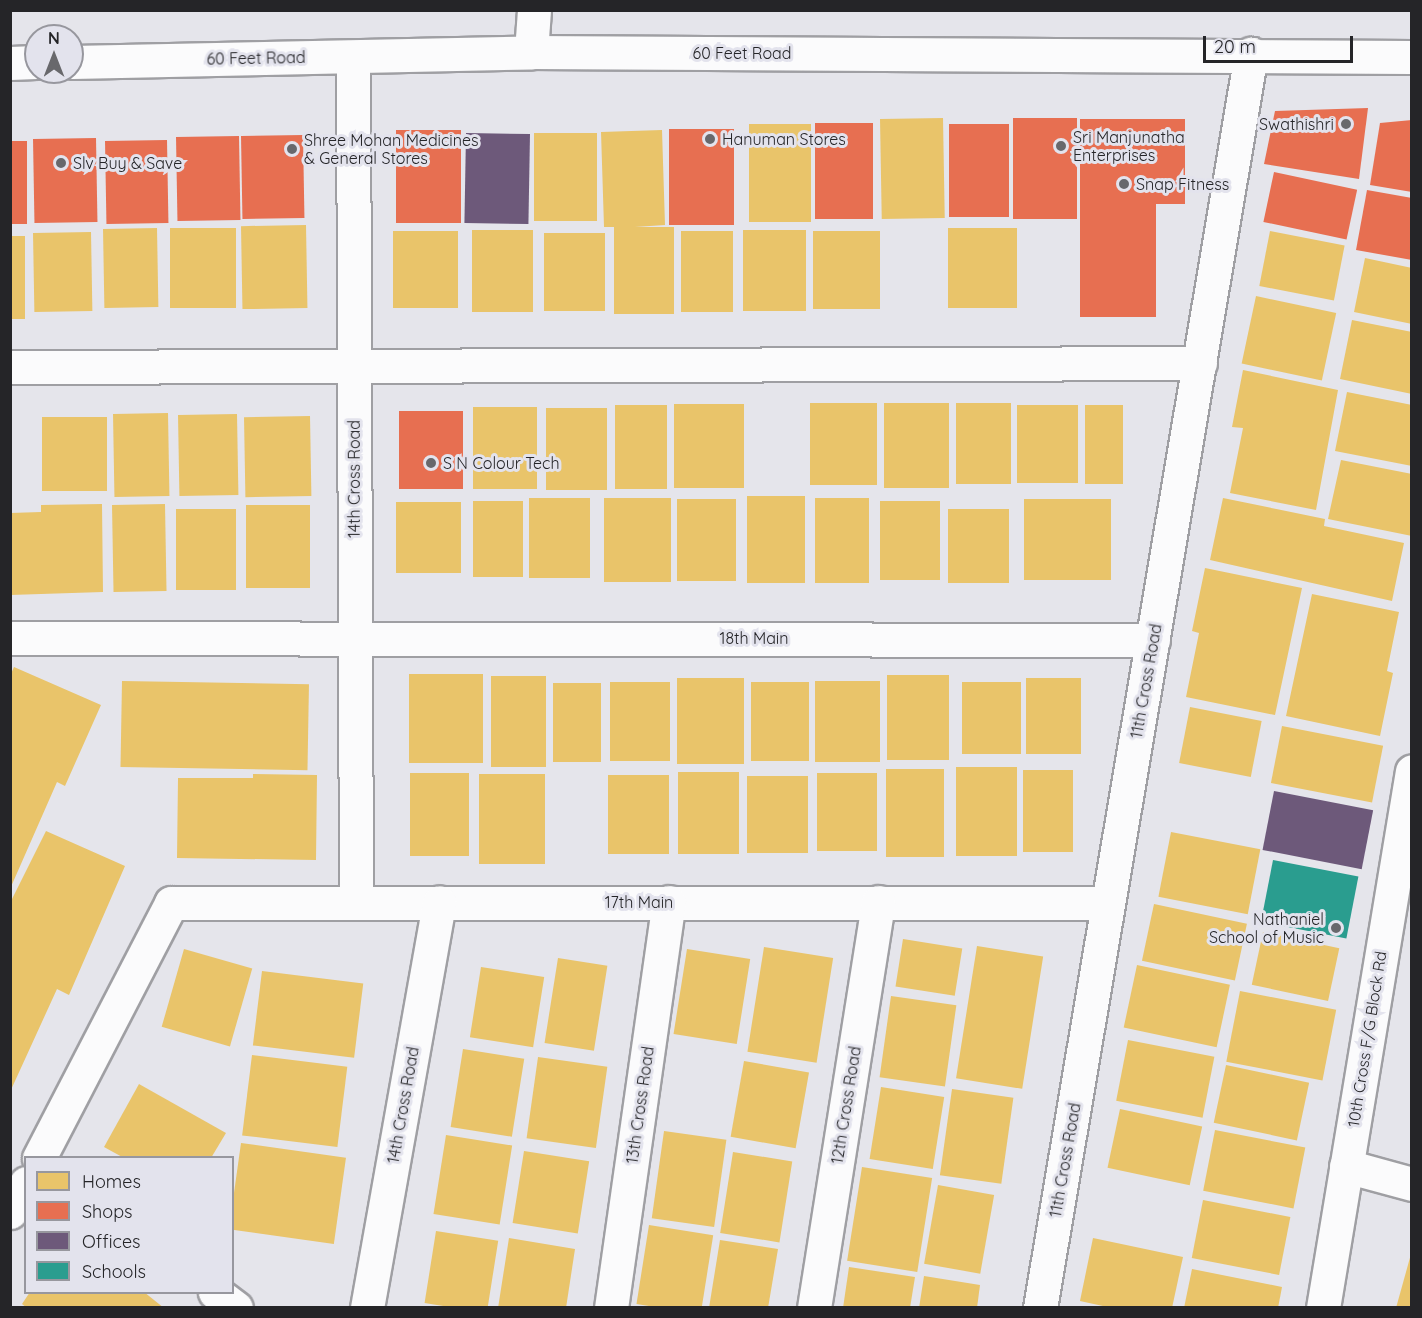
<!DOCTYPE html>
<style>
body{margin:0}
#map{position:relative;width:1422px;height:1318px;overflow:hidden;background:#e5e5eb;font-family:Quicksand,sans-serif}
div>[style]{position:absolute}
.homes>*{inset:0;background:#e9c46a;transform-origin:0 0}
.shops>*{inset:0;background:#e76f51;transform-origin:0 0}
.offices>*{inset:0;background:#6d597a;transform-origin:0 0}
.schools>*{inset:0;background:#2a9d8f;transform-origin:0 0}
.roads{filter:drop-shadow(2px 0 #9f9fa3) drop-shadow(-2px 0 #9f9fa3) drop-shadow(0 2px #9f9fa3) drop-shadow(0 -2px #9f9fa3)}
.minor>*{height:33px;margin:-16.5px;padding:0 16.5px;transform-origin:16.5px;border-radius:16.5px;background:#fbfbfc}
.tertiary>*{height:33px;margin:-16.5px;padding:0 16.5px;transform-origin:16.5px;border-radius:16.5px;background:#fbfbfc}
.dots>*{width:16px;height:16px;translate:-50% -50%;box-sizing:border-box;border:3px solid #e3e3ed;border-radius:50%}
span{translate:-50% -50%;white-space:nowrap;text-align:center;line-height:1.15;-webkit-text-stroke:6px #e3e3ed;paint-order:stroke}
.street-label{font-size:16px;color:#252528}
.poi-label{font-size:16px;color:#252528}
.right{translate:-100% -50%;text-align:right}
.left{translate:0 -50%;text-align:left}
.frame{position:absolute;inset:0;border:12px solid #252528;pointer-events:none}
.legend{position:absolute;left:24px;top:1156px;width:210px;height:138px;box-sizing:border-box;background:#e3e3ed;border:2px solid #97979e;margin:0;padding:8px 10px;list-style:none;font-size:18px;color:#252528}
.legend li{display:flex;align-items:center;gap:12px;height:30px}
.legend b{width:30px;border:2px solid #97979e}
.north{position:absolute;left:24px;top:24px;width:60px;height:60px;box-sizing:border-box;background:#e3e3ed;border:2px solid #97979e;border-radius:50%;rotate:0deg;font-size:16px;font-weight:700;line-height:24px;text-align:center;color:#252528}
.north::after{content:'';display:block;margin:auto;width:21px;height:27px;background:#68686c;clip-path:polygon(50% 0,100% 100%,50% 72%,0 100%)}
.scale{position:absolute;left:1203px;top:36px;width:150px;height:27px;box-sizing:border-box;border:3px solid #252528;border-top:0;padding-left:8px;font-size:18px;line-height:21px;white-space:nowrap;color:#252528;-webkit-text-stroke:4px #e3e3ed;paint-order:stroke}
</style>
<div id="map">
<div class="homes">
<i style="left:943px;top:118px;width:100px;height:63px;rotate:89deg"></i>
<i style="left:749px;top:124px;width:62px;height:98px"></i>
<i style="clip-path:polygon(662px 130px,665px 225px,635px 227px,674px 227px,674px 314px,614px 314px,614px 227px,604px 227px,601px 132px)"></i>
<i style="left:597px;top:133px;width:88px;height:63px;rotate:90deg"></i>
<i style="left:306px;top:225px;width:83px;height:65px;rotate:89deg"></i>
<i style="left:157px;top:228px;width:79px;height:54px;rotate:89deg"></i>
<i style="left:170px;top:228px;width:66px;height:80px"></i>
<i style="left:948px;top:228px;width:69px;height:80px"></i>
<i style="left:472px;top:230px;width:61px;height:82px"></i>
<i style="left:743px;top:230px;width:63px;height:81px"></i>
<i style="left:393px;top:231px;width:65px;height:77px"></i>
<i style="left:681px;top:231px;width:52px;height:81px"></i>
<i style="left:813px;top:231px;width:67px;height:78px"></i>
<i style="left:1270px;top:231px;width:76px;height:56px;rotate:11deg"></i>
<i style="left:91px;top:232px;width:79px;height:58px;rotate:89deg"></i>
<i style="left:544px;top:233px;width:61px;height:78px"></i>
<i style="left:10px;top:236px;width:15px;height:83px"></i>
<i style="clip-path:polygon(1365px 258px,1412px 268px,1412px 324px,1354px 312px)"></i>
<i style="left:1256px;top:296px;width:82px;height:69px;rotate:12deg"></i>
<i style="clip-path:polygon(1352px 320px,1412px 332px,1412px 394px,1340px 379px)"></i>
<i style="clip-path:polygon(1243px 370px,1338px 390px,1316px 510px,1230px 493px,1243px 428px,1232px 427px)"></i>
<i style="clip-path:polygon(1347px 392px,1412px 405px,1412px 466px,1335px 451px)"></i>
<i style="left:810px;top:403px;width:67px;height:82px"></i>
<i style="left:884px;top:403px;width:65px;height:85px"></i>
<i style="left:956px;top:403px;width:55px;height:81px"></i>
<i style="left:674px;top:404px;width:70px;height:84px"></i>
<i style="left:615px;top:405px;width:52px;height:84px"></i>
<i style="left:1017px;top:405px;width:61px;height:78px"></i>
<i style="left:1085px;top:405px;width:38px;height:79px"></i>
<i style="left:473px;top:407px;width:64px;height:82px"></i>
<i style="left:546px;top:408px;width:61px;height:82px"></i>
<i style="left:168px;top:413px;width:83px;height:55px;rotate:89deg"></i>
<i style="left:237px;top:414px;width:81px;height:59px;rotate:89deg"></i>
<i style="left:310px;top:416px;width:80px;height:66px;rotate:89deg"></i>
<i style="left:42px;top:417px;width:65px;height:74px"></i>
<i style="clip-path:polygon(1341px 460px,1412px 474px,1412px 536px,1328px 519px)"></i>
<i style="left:747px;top:496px;width:58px;height:87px"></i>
<i style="left:529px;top:498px;width:61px;height:80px"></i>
<i style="left:604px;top:498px;width:67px;height:84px"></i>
<i style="left:815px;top:498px;width:54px;height:85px"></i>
<i style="clip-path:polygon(1223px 498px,1325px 519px,1324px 526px,1404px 543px,1392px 601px,1210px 560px)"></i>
<i style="left:677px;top:499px;width:59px;height:82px"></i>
<i style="left:1024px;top:499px;width:87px;height:81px"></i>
<i style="left:473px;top:501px;width:50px;height:76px"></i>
<i style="left:880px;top:501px;width:60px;height:79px"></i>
<i style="left:396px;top:502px;width:65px;height:71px"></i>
<i style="clip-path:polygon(102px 504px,103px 592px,10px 595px,10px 513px,41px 512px,41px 505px)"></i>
<i style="left:165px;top:504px;width:87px;height:53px;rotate:89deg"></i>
<i style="left:310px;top:505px;width:83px;height:64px;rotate:90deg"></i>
<i style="left:176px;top:509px;width:60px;height:81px"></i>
<i style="left:948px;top:509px;width:61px;height:74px"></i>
<i style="clip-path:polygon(1205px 568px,1302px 588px,1275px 715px,1186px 697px,1199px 633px,1192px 631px)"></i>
<i style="clip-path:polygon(1312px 594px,1399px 612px,1387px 671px,1393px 673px,1380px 736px,1286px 716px)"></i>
<i style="clip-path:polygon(14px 667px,101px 705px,65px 786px,57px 782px,10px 889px,10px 676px)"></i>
<i style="left:409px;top:674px;width:74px;height:89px"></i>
<i style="left:887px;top:675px;width:62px;height:85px"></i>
<i style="left:491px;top:676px;width:55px;height:91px"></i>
<i style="left:677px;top:678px;width:67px;height:86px"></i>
<i style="left:1026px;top:678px;width:55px;height:76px"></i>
<i style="left:122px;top:681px;width:187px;height:86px;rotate:1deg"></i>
<i style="left:815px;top:681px;width:65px;height:81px"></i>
<i style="left:610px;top:682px;width:60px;height:79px"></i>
<i style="left:751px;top:682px;width:58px;height:79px"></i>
<i style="left:962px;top:682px;width:59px;height:72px"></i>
<i style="left:553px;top:683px;width:48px;height:79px"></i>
<i style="left:1190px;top:707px;width:73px;height:57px;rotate:11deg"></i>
<i style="left:1282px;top:726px;width:103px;height:58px;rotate:11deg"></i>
<i style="left:956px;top:767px;width:61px;height:89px"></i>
<i style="left:886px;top:769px;width:58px;height:88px"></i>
<i style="left:1023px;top:770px;width:50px;height:82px"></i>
<i style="left:678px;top:772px;width:61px;height:82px"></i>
<i style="left:410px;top:773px;width:59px;height:83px"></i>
<i style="left:817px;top:773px;width:60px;height:78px"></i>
<i style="clip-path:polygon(253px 774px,317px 775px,316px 860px,177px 858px,178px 778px,253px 778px)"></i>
<i style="left:479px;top:774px;width:66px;height:90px"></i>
<i style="left:608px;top:775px;width:61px;height:79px"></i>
<i style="left:747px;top:776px;width:61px;height:77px"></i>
<i style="clip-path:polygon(46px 831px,125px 866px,69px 995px,57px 989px,10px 1092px,10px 903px)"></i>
<i style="left:1171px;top:832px;width:91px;height:66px;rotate:11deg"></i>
<i style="left:1154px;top:904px;width:95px;height:58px;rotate:12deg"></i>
<i style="left:1263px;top:932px;width:78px;height:54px;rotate:12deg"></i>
<i style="left:903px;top:939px;width:60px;height:48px;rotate:9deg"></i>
<i style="left:977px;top:946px;width:67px;height:134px;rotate:9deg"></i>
<i style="left:764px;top:947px;width:70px;height:106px;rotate:9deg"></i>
<i style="left:184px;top:949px;width:71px;height:81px;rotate:16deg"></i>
<i style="left:687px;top:949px;width:64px;height:86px;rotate:9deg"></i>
<i style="left:558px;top:958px;width:50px;height:86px;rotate:9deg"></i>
<i style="left:1137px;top:965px;width:95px;height:64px;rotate:12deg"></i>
<i style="left:481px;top:967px;width:64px;height:71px;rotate:9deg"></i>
<i style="left:262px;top:971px;width:102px;height:75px;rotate:7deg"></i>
<i style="left:1240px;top:991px;width:98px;height:72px;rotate:11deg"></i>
<i style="left:891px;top:996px;width:66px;height:82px;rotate:8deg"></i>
<i style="left:1128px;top:1040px;width:88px;height:62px;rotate:11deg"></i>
<i style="left:463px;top:1049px;width:62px;height:79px;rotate:9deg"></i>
<i style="left:252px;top:1055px;width:96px;height:81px;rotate:7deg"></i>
<i style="left:538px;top:1057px;width:70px;height:82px;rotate:8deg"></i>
<i style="left:744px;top:1061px;width:66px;height:77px;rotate:10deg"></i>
<i style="left:1226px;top:1065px;width:85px;height:59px;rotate:12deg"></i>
<i style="clip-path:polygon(139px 1084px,226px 1133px,211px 1158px,124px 1158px,104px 1147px)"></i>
<i style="left:881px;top:1087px;width:64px;height:73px;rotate:9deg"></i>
<i style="left:952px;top:1089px;width:62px;height:87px;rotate:8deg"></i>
<i style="left:1120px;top:1109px;width:84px;height:60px;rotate:12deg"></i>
<i style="left:1215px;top:1130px;width:92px;height:62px;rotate:11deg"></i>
<i style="left:664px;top:1131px;width:63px;height:88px;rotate:8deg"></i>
<i style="left:446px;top:1135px;width:67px;height:80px;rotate:9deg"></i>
<i style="left:241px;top:1143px;width:106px;height:87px;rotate:8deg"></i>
<i style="left:524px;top:1151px;width:66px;height:73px;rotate:9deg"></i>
<i style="left:733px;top:1152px;width:60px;height:82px;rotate:9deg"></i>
<i style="left:862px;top:1167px;width:71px;height:95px;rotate:9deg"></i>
<i style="left:938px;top:1185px;width:57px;height:80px;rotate:10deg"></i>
<i style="left:1203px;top:1200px;width:89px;height:59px;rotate:11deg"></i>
<i style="left:649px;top:1225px;width:65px;height:80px;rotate:9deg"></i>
<i style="left:436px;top:1231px;width:63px;height:73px;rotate:9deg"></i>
<i style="clip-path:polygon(509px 1238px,575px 1249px,566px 1308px,498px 1308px)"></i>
<i style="clip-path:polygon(1093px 1238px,1183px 1257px,1172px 1308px,1112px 1308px,1080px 1301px)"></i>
<i style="clip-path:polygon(720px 1240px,778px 1249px,768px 1308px,709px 1308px)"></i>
<i style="clip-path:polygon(1411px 1254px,1412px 1308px,1396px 1308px)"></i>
<i style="clip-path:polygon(849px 1267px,915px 1277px,910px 1308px,843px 1308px)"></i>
<i style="clip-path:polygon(1192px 1269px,1282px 1287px,1278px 1308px,1184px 1308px)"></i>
<i style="clip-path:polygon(924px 1276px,980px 1285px,977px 1308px,919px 1308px)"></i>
<i style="clip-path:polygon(30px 1292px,144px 1292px,164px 1308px,27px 1308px,22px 1304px)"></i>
</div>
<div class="shops">
<i style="clip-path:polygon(1368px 108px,1359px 179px,1264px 164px,1275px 111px)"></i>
<i style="left:1013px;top:118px;width:64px;height:101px"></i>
<i style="clip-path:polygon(1080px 119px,1185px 119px,1185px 204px,1156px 204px,1156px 317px,1080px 317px)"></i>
<i style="clip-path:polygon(1412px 120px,1412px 192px,1370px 185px,1380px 123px)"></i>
<i style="left:815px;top:123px;width:58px;height:96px"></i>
<i style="left:949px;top:124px;width:60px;height:93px"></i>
<i style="left:669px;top:129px;width:65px;height:96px"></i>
<i style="left:396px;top:130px;width:65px;height:93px"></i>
<i style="left:303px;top:135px;width:83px;height:62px;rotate:89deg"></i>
<i style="left:239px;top:136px;width:84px;height:63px;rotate:89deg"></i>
<i style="left:96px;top:138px;width:84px;height:63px;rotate:89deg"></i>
<i style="left:167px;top:140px;width:83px;height:62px;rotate:89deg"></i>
<i style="left:10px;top:141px;width:17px;height:83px"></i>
<i style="left:1274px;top:172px;width:85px;height:51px;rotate:12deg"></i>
<i style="clip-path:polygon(1367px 190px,1412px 198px,1412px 260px,1356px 250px)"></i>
<i style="left:399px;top:411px;width:64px;height:78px"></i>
</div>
<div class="offices">
<i style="left:466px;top:133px;width:64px;height:90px;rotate:1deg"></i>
<i style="left:1274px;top:791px;width:101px;height:60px;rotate:11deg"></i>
</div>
<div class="schools">
<i style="left:1273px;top:860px;width:87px;height:63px;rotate:11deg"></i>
</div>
<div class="roads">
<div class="minor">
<i style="left:531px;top:52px;width:42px;rotate:-85.9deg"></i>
<i style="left:353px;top:57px;width:845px;rotate:89.8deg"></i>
<i style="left:10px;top:367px;width:1190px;rotate:-0.19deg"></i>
<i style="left:10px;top:638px;width:1143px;rotate:0.1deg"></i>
<i style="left:39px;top:1158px;width:287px;rotate:-62.6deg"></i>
<i style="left:171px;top:903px;width:937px"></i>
<i style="left:1346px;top:1166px;width:68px;rotate:15.3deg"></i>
<i style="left:10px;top:1212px;width:33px;rotate:-61deg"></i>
<i style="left:215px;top:1292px;width:26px;rotate:37deg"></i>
<i style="left:367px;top:1308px;width:412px;rotate:-79.9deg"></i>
<i style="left:611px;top:1308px;width:410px;rotate:-81.9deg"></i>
<i style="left:814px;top:1308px;width:411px;rotate:-81deg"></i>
<i style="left:1040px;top:1308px;width:1272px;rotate:-80.45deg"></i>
<i style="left:1323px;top:1308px;width:544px;rotate:-80.59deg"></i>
</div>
<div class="tertiary">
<i style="left:72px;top:62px;width:459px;rotate:-1.2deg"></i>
<i style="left:531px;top:52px;width:881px;rotate:0.33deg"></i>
<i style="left:10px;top:63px;width:26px;rotate:-2deg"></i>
</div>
</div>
<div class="dots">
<i style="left:1346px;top:124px;background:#68686c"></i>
<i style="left:710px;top:139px;background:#68686c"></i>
<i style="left:1061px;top:146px;background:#68686c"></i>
<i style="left:292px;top:149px;background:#68686c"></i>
<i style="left:61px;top:163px;background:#68686c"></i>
<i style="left:1124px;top:184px;background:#68686c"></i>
<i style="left:431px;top:463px;background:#68686c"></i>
<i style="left:1336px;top:928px;background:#68686c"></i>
</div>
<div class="street-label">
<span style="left:742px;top:53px">60 Feet Road</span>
<span style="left:256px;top:58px;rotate:-1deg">60 Feet Road</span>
<span style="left:354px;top:479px;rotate:-90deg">14th Cross Road</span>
<span style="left:754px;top:638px">18th Main</span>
<span style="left:1146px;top:681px;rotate:-80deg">11th Cross Road</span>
<span style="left:639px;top:902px">17th Main</span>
<span style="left:1367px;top:1039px;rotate:-81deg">10th Cross F/G Block Rd</span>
<span style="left:403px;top:1105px;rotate:-80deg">14th Cross Road</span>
<span style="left:640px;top:1105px;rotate:-82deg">13th Cross Road</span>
<span style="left:846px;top:1105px;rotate:-81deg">12th Cross Road</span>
<span style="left:1065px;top:1160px;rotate:-80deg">11th Cross Road</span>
</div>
<div class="poi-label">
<span class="right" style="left:1334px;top:124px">Swathishri</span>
<span class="left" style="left:1073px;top:146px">Sri Manjunatha<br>Enterprises</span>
<span class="left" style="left:722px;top:139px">Hanuman Stores</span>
<span class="left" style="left:304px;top:149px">Shree Mohan Medicines<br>&amp; General Stores</span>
<span class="left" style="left:73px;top:163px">Slv Buy &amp; Save</span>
<span class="left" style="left:1136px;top:184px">Snap Fitness</span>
<span class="left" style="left:443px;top:463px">S N Colour Tech</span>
<span class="right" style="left:1324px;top:928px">Nathaniel<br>School of Music</span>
</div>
<div class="frame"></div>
<ul class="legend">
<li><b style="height:16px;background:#e9c46a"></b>Homes</li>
<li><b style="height:16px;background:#e76f51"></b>Shops</li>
<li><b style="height:16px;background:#6d597a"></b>Offices</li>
<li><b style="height:16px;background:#2a9d8f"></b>Schools</li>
</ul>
<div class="north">N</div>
<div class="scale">20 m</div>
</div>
